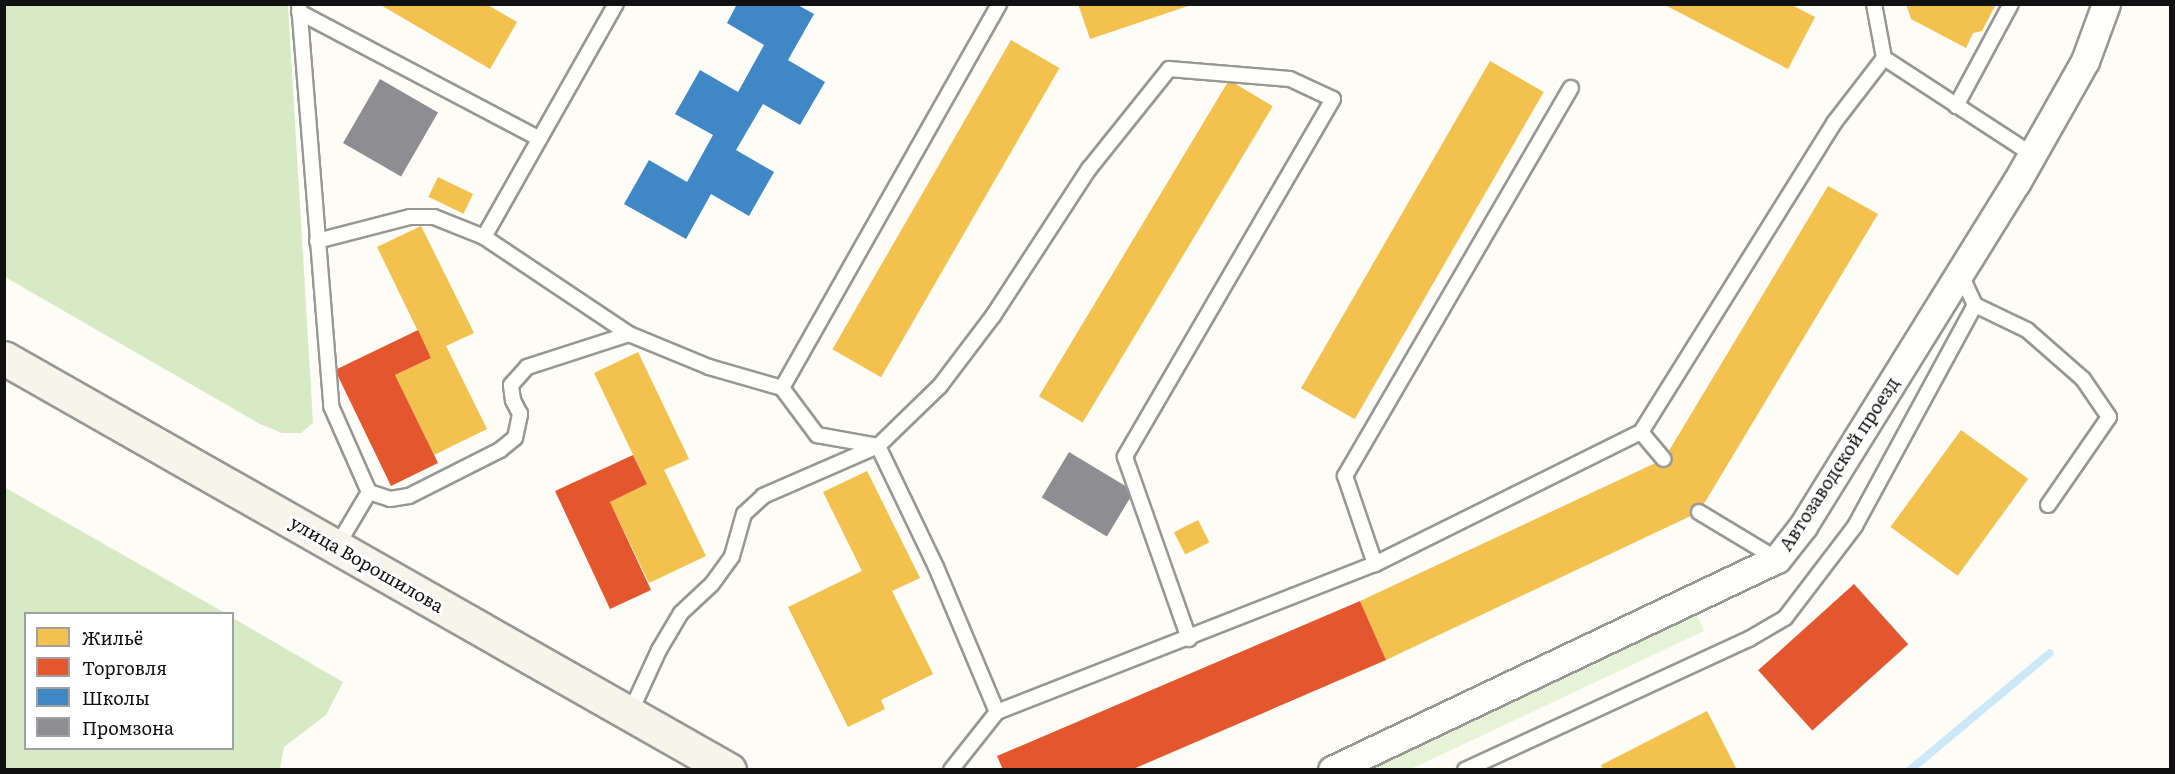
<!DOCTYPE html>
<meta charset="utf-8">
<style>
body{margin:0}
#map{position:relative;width:2175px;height:774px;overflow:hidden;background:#fdfcf7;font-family:Literata,serif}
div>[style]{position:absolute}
.green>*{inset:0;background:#e7f3d7}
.forest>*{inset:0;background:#d8eac5}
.homes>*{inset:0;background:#f2c14e;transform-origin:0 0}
.shops>*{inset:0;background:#e4572e;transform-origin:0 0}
.schools>*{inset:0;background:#3f88c5}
.industry>*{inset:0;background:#8d8d92;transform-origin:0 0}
.stream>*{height:8px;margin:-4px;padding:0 4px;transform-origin:4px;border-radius:4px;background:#cde8f7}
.roads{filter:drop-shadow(2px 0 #979795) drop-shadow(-2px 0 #979795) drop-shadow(0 2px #979795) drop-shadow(0 -2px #979795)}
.lane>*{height:14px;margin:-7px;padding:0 7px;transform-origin:7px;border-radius:7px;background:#fffffe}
.street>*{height:27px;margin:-13.5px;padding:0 13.5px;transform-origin:13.5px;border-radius:13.5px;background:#fffffe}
.secondary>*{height:33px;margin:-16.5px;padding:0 16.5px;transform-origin:16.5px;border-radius:16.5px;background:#f6f4eb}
span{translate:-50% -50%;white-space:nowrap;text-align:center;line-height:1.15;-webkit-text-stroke:6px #fff;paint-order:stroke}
.street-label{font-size:18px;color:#111}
.frame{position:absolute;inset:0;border:6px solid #111;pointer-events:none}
.legend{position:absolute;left:24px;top:612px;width:210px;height:138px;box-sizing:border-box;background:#fff;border:2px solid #a0a0a0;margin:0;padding:8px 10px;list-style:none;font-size:18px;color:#111}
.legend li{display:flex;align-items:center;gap:12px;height:30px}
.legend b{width:30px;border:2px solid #a0a0a0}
</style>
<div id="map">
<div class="green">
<i style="clip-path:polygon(1696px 613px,1704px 631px,1411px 769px,1365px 770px)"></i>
</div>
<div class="forest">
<i style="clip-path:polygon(5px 4px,288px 5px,313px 423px,301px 433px,282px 433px,260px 424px,5px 277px)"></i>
<i style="clip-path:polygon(4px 487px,225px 613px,26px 614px,26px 748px,232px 748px,233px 618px,343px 682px,326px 715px,284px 747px,280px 769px,5px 769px)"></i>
</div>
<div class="homes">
<i style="clip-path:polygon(379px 4px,486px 4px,517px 22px,490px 69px)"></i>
<i style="clip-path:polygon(1078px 4px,1191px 4px,1191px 5px,1090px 39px)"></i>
<i style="clip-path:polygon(1663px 4px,1790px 4px,1815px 17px,1788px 69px)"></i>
<i style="clip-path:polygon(1906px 4px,1996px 4px,1982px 31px,1973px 33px,1966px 48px,1911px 19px)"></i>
<i style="left:1011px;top:40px;width:56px;height:357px;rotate:30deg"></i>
<i style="left:1490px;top:61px;width:62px;height:378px;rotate:30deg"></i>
<i style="left:1229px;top:80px;width:51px;height:369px;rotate:31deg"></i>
<i style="left:438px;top:177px;width:39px;height:22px;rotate:26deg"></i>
<i style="clip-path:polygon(1828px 186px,1878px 214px,1699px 512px,1386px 660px,1360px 601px,1664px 459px)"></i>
<i style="clip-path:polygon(421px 226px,474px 333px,446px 346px,487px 429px,434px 455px,395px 375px,431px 358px,377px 247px)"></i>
<i style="clip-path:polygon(638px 352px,689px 459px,664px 470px,706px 556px,649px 583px,610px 502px,647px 484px,594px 373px)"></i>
<i style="left:1961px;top:430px;width:83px;height:120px;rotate:36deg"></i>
<i style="clip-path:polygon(867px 471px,920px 578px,892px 591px,933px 674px,881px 700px,885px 709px,848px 727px,788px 607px,862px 571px,823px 492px)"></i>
<i style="left:1198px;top:520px;width:25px;height:27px;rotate:63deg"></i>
<i style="clip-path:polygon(1707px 711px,1737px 770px,1603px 770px,1601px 765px)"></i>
</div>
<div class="shops">
<i style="clip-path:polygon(418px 330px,431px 358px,395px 375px,438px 463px,391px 486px,335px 370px)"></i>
<i style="clip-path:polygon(633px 455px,647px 484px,610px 502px,651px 590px,610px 609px,555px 491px)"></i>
<i style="left:1854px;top:584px;width:81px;height:129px;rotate:48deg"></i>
<i style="clip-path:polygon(1360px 601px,1386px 660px,1131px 770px,1003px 770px,997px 756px)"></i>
</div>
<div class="schools">
<i style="clip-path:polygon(737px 4px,796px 4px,814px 14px,788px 60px,825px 82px,800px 125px,763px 104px,736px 150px,774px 172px,749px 216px,711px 194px,686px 239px,624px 204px,649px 160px,687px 182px,713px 135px,675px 114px,700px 70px,738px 92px,764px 45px,727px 23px)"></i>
</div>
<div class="industry">
<i style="left:380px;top:79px;width:67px;height:74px;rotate:30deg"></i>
<i style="left:1069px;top:452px;width:76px;height:53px;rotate:31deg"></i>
</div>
<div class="stream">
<i style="left:1910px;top:770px;width:182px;rotate:-39.9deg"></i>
</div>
<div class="roads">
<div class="lane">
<i style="left:299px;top:4px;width:403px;rotate:85.4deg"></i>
<i style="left:331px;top:406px;width:94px;rotate:66.2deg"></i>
<i style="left:369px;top:492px;width:22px;rotate:18deg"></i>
<i style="left:390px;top:499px;width:19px;rotate:-9deg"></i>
<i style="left:409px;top:496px;width:102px;rotate:-26.8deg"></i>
<i style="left:500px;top:450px;width:19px;rotate:-39deg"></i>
<i style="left:515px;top:438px;width:25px;rotate:-78deg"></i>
<i style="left:520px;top:414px;width:16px;rotate:-117deg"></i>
<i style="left:513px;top:400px;width:15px;rotate:-98deg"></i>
<i style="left:511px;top:385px;width:24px;rotate:-48deg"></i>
<i style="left:527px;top:367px;width:107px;rotate:-17.9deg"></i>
<i style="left:629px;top:334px;width:87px;rotate:22.4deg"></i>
<i style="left:709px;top:367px;width:76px;rotate:16deg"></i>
<i style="left:782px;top:388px;width:59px;rotate:53.3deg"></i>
<i style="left:817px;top:435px;width:62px;rotate:10.2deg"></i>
<i style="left:878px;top:446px;width:86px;rotate:-44.1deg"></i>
<i style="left:940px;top:386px;width:88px;rotate:-52.9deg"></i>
<i style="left:993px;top:316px;width:176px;rotate:-56.9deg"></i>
<i style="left:1089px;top:169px;width:128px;rotate:-51.3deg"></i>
<i style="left:1169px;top:69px;width:121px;rotate:4.7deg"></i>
<i style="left:1290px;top:79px;width:47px;rotate:24.9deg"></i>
<i style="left:1333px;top:99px;width:414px;rotate:120.2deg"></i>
<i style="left:1125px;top:457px;width:193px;rotate:70.6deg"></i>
<i style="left:1874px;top:4px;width:55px;rotate:79.5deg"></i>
<i style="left:1884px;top:58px;width:178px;rotate:33.1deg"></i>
<i style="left:299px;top:12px;width:270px;rotate:27.8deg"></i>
<i style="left:1956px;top:106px;width:116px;rotate:-61.7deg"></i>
<i style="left:484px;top:237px;width:268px;rotate:-60.5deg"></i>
<i style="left:317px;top:241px;width:96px;rotate:-14.5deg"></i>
<i style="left:410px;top:217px;width:24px"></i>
<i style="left:434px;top:217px;width:54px;rotate:21.8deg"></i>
<i style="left:484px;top:237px;width:174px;rotate:33.8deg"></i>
<i style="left:1975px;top:305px;width:58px;rotate:25.7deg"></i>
<i style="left:2027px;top:330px;width:74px;rotate:41.2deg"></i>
<i style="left:2083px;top:379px;width:46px;rotate:55.6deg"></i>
<i style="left:2109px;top:417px;width:107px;rotate:124.7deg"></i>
<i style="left:782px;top:388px;width:441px;rotate:-60.5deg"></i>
<i style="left:1641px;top:432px;width:35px;rotate:50deg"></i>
<i style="left:1699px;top:512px;width:91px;rotate:31.1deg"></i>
<i style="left:337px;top:546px;width:63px;rotate:-59.3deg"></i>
<i style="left:1375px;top:564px;width:93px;rotate:-108.8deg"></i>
<i style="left:1345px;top:476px;width:449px;rotate:-59.8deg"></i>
<i style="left:630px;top:713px;width:69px;rotate:-65.3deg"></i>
<i style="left:659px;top:650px;width:43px;rotate:-59.3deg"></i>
<i style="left:681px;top:613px;width:42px;rotate:-43.1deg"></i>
<i style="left:712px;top:584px;width:34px;rotate:-54deg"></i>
<i style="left:732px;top:556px;width:44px;rotate:-74.1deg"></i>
<i style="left:744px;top:514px;width:26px;rotate:-43deg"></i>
<i style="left:763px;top:496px;width:125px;rotate:-23.5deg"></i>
<i style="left:878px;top:446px;width:134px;rotate:64.4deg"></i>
<i style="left:936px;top:567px;width:157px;rotate:67.2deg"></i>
<i style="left:951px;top:770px;width:74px;rotate:-51.6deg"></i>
<i style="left:997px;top:712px;width:406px;rotate:-21.4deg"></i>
<i style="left:1375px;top:564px;width:297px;rotate:-26.4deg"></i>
<i style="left:1641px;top:432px;width:364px;rotate:-58deg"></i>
<i style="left:1834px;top:123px;width:82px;rotate:-52.4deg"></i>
<i style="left:1465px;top:770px;width:313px;rotate:-24.8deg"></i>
<i style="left:1749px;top:639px;width:42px;rotate:-30.3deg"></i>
<i style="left:1785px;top:618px;width:116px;rotate:-52.7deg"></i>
<i style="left:1855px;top:526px;width:251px;rotate:-61.5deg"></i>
<i style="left:1975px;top:305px;width:35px;rotate:-115deg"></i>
</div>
<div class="street">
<i style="left:1332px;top:770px;width:492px;rotate:-25.4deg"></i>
<i style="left:1777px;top:559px;width:42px;rotate:-51.8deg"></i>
<i style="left:1803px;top:526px;width:404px;rotate:-58.2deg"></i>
<i style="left:2016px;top:183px;width:140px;rotate:-60.5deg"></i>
<i style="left:2085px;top:61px;width:61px;rotate:-69.8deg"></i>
</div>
<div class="secondary">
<i style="left:4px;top:358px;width:834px;rotate:29.61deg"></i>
</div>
</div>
<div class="street-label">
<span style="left:1839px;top:464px;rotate:-57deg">Автозаводской проезд</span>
<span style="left:367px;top:564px;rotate:30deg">улица Ворошилова</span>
</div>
<div class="frame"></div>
<ul class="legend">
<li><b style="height:16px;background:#f2c14e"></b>Жильё</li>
<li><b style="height:16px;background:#e4572e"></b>Торговля</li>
<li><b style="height:16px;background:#3f88c5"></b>Школы</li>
<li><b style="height:16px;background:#8d8d92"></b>Промзона</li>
</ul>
</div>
